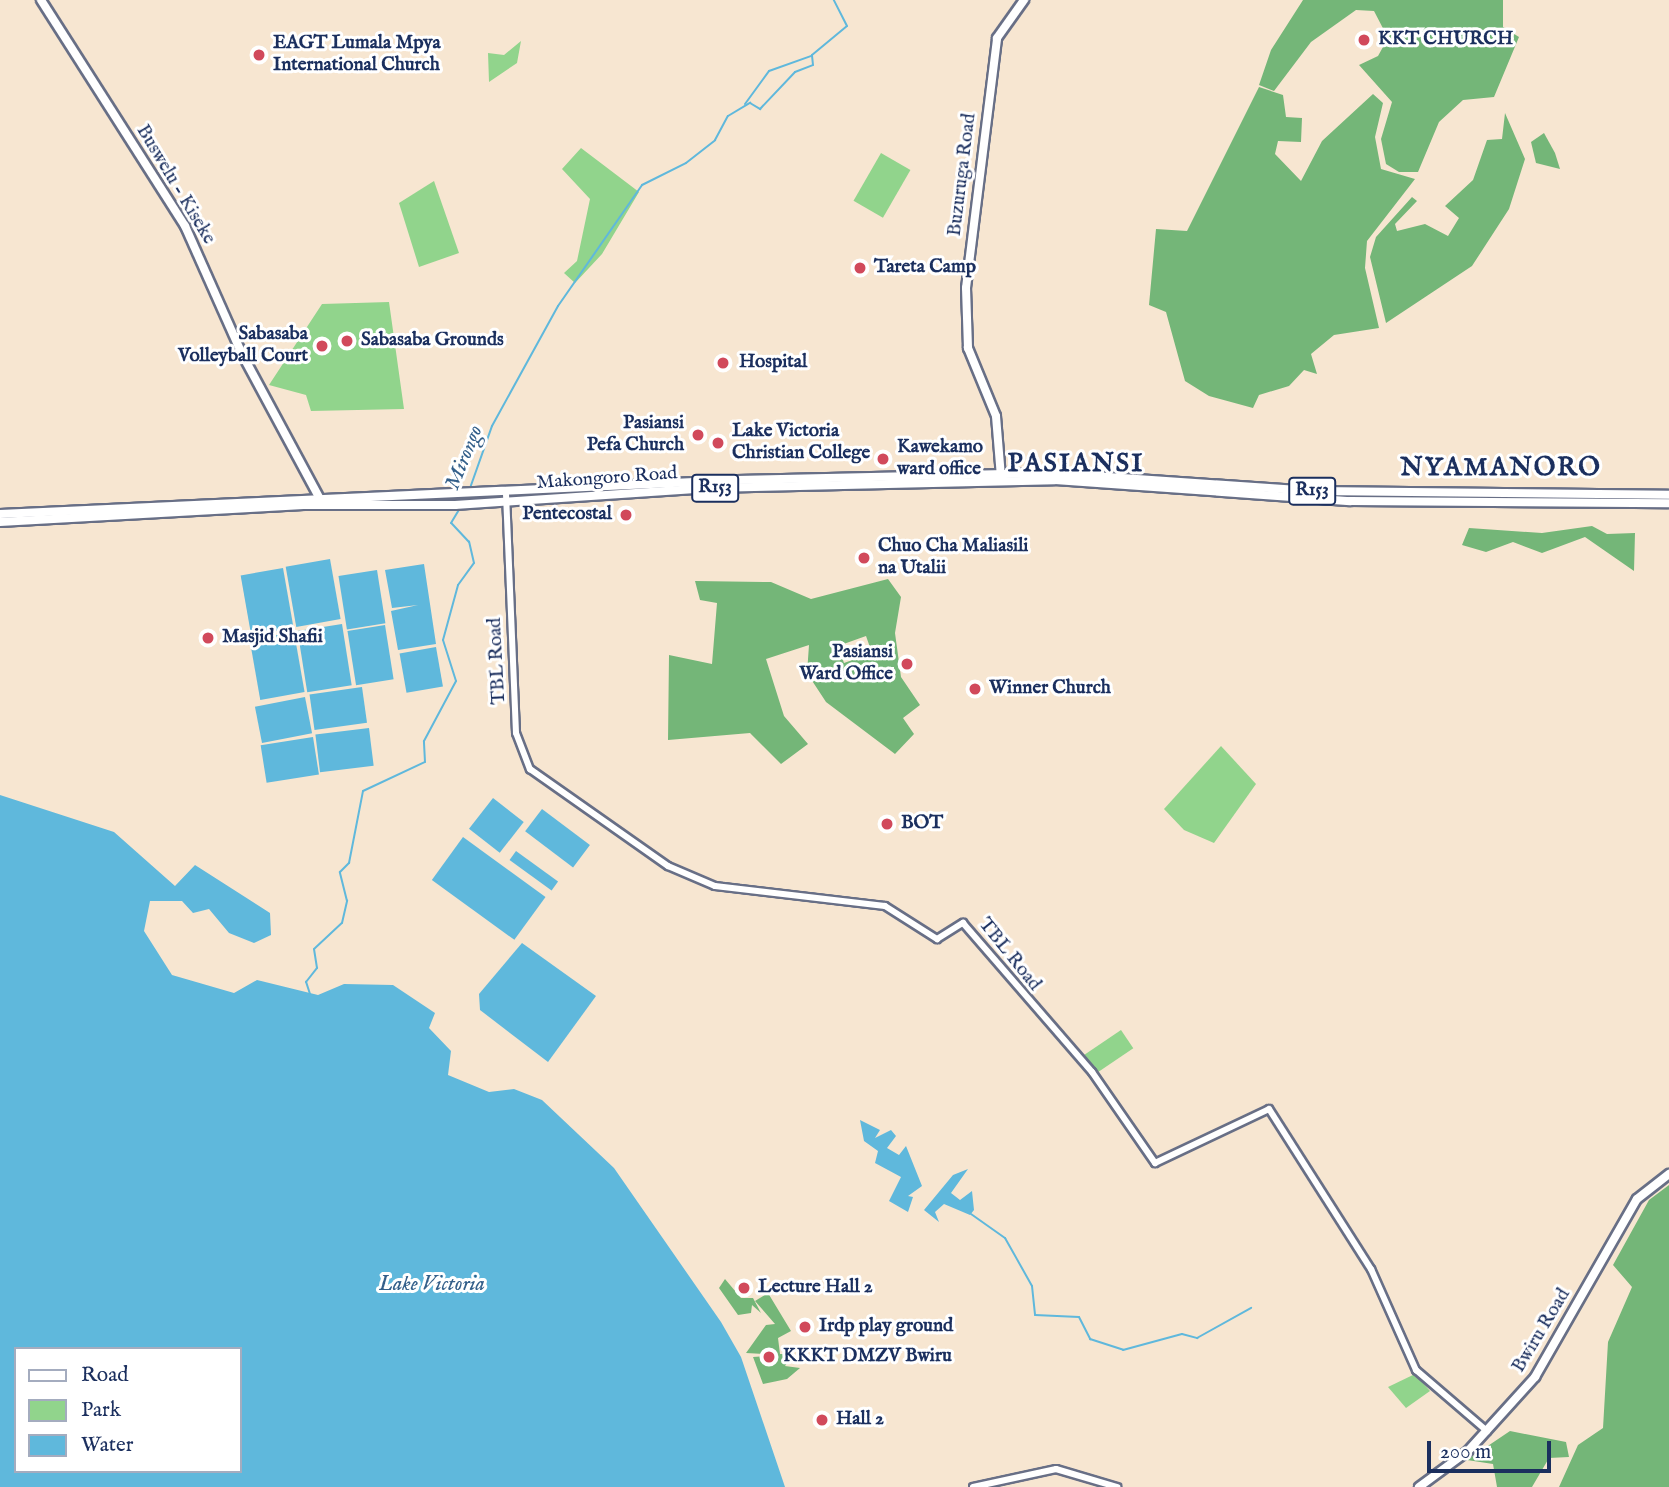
<!DOCTYPE html>
<style>
body{margin:0}
#map{position:relative;width:1669px;height:1487px;overflow:hidden;background:#f7e6d1;font-family:"IM FELL English",serif}
div>[style]{position:absolute}
.green>*{inset:0;background:#91d48c;transform-origin:0 0}
.forest>*{inset:0;background:#74b678}
.water>*{inset:0;background:#5fb8dc;transform-origin:0 0}
.stream>*{height:2px;margin:-1px;padding:0 1px;transform-origin:1px;border-radius:1px;background:#5fb8dc}
.roads{filter:drop-shadow(2px 0 #686f86) drop-shadow(-2px 0 #686f86) drop-shadow(0 2px #686f86) drop-shadow(0 -2px #686f86)}
.minor>*{height:6px;margin:-3px;padding:0 3px;transform-origin:3px;border-radius:3px;background:#fff}
.major>*{height:8px;margin:-4px;padding:0 4px;transform-origin:4px;border-radius:4px;background:#fff}
.dots>*{width:19px;height:19px;translate:-50% -50%;box-sizing:border-box;border:4px solid #fff;border-radius:50%}
span{translate:-50% -50%;white-space:nowrap;text-align:center;line-height:1.15;-webkit-text-stroke:6px #fff;paint-order:stroke}
.shield-label span{padding:2px 5px;background:#fff;border:2px solid;border-radius:5px;-webkit-text-stroke-width:0}
.shield-label{font-size:18px;color:#1b2f5e;font-weight:700}
.poi-label{font-size:19px;color:#1b2f5e;font-weight:700}
.left{translate:0 -50%;text-align:left}
.right{translate:-100% -50%;text-align:right}
.street-label{font-size:19px;color:#1b2f5e}
.water-label{font-size:21px;color:#335f8a;font-style:italic}
.district-label{font-size:26px;color:#1b2f5e;font-weight:700;letter-spacing:2px}
.legend{position:absolute;left:14px;top:1347px;width:228px;height:126px;box-sizing:border-box;background:#fff;border:2px solid #a4acbf;margin:0;padding:9px 12px;list-style:none;font-size:21px;color:#1b2f5e}
.legend li{display:flex;align-items:center;gap:14px;height:35px}
.legend b{width:35px;border:2px solid #a4acbf}
.scale{position:absolute;left:1427px;top:1441px;width:124px;height:32px;box-sizing:border-box;border:4px solid #1b2f5e;border-top:0;padding-left:9px;font-size:21px;line-height:24px;white-space:nowrap;color:#1b2f5e;-webkit-text-stroke:5px #fff;paint-order:stroke}
</style>
<div id="map">
<div class="green">
<i style="clip-path:polygon(521px 41px,517px 63px,489px 82px,488px 53px,504px 55px)"></i>
<i style="clip-path:polygon(581px 148px,639px 192px,602px 254px,575px 283px,564px 273px,577px 261px,590px 199px,562px 169px)"></i>
<i style="left:881px;top:153px;width:34px;height:55px;rotate:30deg"></i>
<i style="clip-path:polygon(434px 181px,459px 253px,419px 267px,399px 203px)"></i>
<i style="clip-path:polygon(389px 302px,404px 409px,311px 411px,306px 395px,269px 385px,322px 304px)"></i>
<i style="clip-path:polygon(1221px 746px,1256px 784px,1214px 843px,1184px 830px,1164px 809px)"></i>
<i style="left:1121px;top:1030px;width:22px;height:45px;rotate:56deg"></i>
<i style="clip-path:polygon(1415px 1374px,1430px 1391px,1406px 1408px,1388px 1387px)"></i>
</div>
<div class="forest">
<i style="clip-path:polygon(1303px 0,1503px 0,1503px 27px,1519px 37px,1494px 97px,1463px 100px,1439px 122px,1418px 172px,1399px 172px,1386px 164px,1381px 139px,1392px 102px,1359px 65px,1378px 56px,1388px 38px,1374px 11px,1356px 10px,1311px 42px,1274px 91px,1259px 85px,1271px 50px)"></i>
<i style="clip-path:polygon(1259px 87px,1283px 95px,1286px 117px,1302px 118px,1301px 142px,1278px 141px,1275px 154px,1301px 181px,1322px 141px,1373px 94px,1383px 103px,1375px 137px,1381px 169px,1415px 179px,1367px 241px,1365px 268px,1379px 328px,1334px 335px,1311px 354px,1317px 374px,1304px 370px,1289px 386px,1259px 395px,1253px 408px,1209px 396px,1185px 381px,1166px 312px,1149px 305px,1156px 229px,1187px 231px)"></i>
<i style="clip-path:polygon(1505px 113px,1525px 159px,1509px 209px,1472px 266px,1386px 323px,1370px 257px,1376px 237px,1412px 197px,1417px 201px,1395px 224px,1397px 231px,1425px 224px,1448px 236px,1459px 218px,1445px 206px,1473px 180px,1487px 140px,1502px 139px)"></i>
<i style="clip-path:polygon(1544px 133px,1555px 153px,1560px 169px,1536px 163px,1531px 142px)"></i>
<i style="clip-path:polygon(1592px 526px,1607px 534px,1635px 533px,1634px 571px,1585px 537px,1542px 553px,1513px 542px,1486px 552px,1462px 545px,1469px 528px,1542px 533px)"></i>
<i style="clip-path:polygon(evenodd,888px 579px,901px 597px,895px 633px,901px 677px,920px 705px,903px 718px,914px 734px,895px 754px,826px 702px,807px 673px,809px 645px,766px 659px,784px 716px,808px 744px,781px 764px,750px 733px,668px 740px,669px 655px,712px 664px,717px 603px,700px 600px,695px 581px,771px 582px,811px 599px,888px 579px,866px 636px,872px 653px,844px 663px,838px 646px,866px 636px)"></i>
<i style="clip-path:polygon(1669px 1185px,1669px 1487px,1559px 1487px,1578px 1445px,1603px 1428px,1608px 1342px,1632px 1287px,1613px 1265px,1649px 1200px)"></i>
<i style="clip-path:polygon(725px 1279px,741px 1298px,753px 1298px,761px 1313px,752px 1305px,751px 1313px,738px 1315px,719px 1288px)"></i>
<i style="clip-path:polygon(768px 1293px,791px 1331px,778px 1338px,780px 1354px,793px 1354px,785px 1366px,800px 1368px,787px 1379px,763px 1384px,753px 1357px,779px 1355px,746px 1353px,766px 1325px,775px 1324px,755px 1301px)"></i>
<i style="clip-path:polygon(1510px 1431px,1566px 1442px,1569px 1457px,1549px 1458px,1532px 1487px,1497px 1487px,1493px 1464px,1467px 1460px)"></i>
</div>
<div class="water">
<i style="left:330px;top:559px;width:61px;height:45px;rotate:80deg"></i>
<i style="clip-path:polygon(424px 564px,436px 644px,398px 650px,391px 611px,418px 605px,392px 608px,385px 570px)"></i>
<i style="left:283px;top:568px;width:61px;height:43px;rotate:80deg"></i>
<i style="left:377px;top:570px;width:54px;height:39px;rotate:81deg"></i>
<i style="left:342px;top:624px;width:62px;height:45px;rotate:81deg"></i>
<i style="left:385px;top:625px;width:55px;height:38px;rotate:81deg"></i>
<i style="left:294px;top:632px;width:61px;height:45px;rotate:80deg"></i>
<i style="left:436px;top:647px;width:40px;height:37px;rotate:80deg"></i>
<i style="left:362px;top:687px;width:36px;height:53px;rotate:82deg"></i>
<i style="left:305px;top:697px;width:37px;height:51px;rotate:79deg"></i>
<i style="left:369px;top:728px;width:38px;height:54px;rotate:83deg"></i>
<i style="left:313px;top:737px;width:38px;height:53px;rotate:81deg"></i>
<i style="clip-path:polygon(evenodd,0 795px,114px 832px,175px 886px,195px 865px,270px 913px,271px 935px,254px 943px,229px 933px,209px 909px,193px 913px,182px 901px,150px 901px,144px 931px,172px 975px,234px 993px,257px 980px,318px 995px,344px 984px,393px 985px,435px 1013px,429px 1028px,451px 1051px,448px 1075px,489px 1092px,514px 1089px,542px 1100px,614px 1168px,721px 1322px,741px 1357px,785px 1487px,0 1487px,0 795px,16px 1349px,240px 1349px,240px 1471px,16px 1471px,16px 1349px)"></i>
<i style="left:493px;top:798px;width:39px;height:39px;rotate:38deg"></i>
<i style="left:542px;top:809px;width:60px;height:28px;rotate:37deg"></i>
<i style="left:463px;top:837px;width:102px;height:53px;rotate:36deg"></i>
<i style="left:516px;top:851px;width:52px;height:11px;rotate:36deg"></i>
<i style="clip-path:polygon(522px 943px,596px 996px,548px 1062px,480px 1010px,479px 994px)"></i>
<i style="clip-path:polygon(860px 1120px,880px 1130px,875px 1138px,891px 1130px,896px 1136px,887px 1148px,899px 1155px,906px 1146px,922px 1186px,908px 1196px,913px 1197px,908px 1212px,889px 1201px,901px 1177px,875px 1163px,878px 1151px,864px 1141px)"></i>
<i style="clip-path:polygon(968px 1169px,951px 1193px,960px 1200px,972px 1191px,974px 1210px,970px 1215px,944px 1204px,935px 1212px,939px 1222px,924px 1210px,953px 1175px)"></i>
</div>
<div class="stream">
<i style="left:745px;top:104px;width:41px;rotate:-54deg"></i>
<i style="left:769px;top:71px;width:45px;rotate:-19.7deg"></i>
<i style="left:469px;top:491px;width:69px;rotate:-70.5deg"></i>
<i style="left:492px;top:426px;width:137px;rotate:-61.2deg"></i>
<i style="left:558px;top:306px;width:147px;rotate:-55.2deg"></i>
<i style="left:642px;top:185px;width:49px;rotate:-26.6deg"></i>
<i style="left:686px;top:163px;width:37px;rotate:-38deg"></i>
<i style="left:715px;top:140px;width:27px;rotate:-62deg"></i>
<i style="left:728px;top:116px;width:26px;rotate:-31deg"></i>
<i style="left:750px;top:103px;width:12px;rotate:31deg"></i>
<i style="left:760px;top:109px;width:51px;rotate:-46.6deg"></i>
<i style="left:795px;top:72px;width:19px;rotate:-21deg"></i>
<i style="left:813px;top:65px;width:10px;rotate:-96deg"></i>
<i style="left:812px;top:55px;width:45px;rotate:-39.6deg"></i>
<i style="left:847px;top:26px;width:29px;rotate:-117deg"></i>
<i style="left:310px;top:994px;width:13px;rotate:-108deg"></i>
<i style="left:306px;top:982px;width:18px;rotate:-52deg"></i>
<i style="left:317px;top:968px;width:19px;rotate:-99deg"></i>
<i style="left:314px;top:949px;width:38px;rotate:-43deg"></i>
<i style="left:342px;top:923px;width:23px;rotate:-77deg"></i>
<i style="left:347px;top:901px;width:30px;rotate:-104deg"></i>
<i style="left:340px;top:872px;width:13px;rotate:-45deg"></i>
<i style="left:349px;top:863px;width:73px;rotate:-79deg"></i>
<i style="left:363px;top:791px;width:68px;rotate:-25.1deg"></i>
<i style="left:425px;top:762px;width:21px;rotate:-93deg"></i>
<i style="left:424px;top:741px;width:68px;rotate:-61.9deg"></i>
<i style="left:456px;top:681px;width:43px;rotate:-107.6deg"></i>
<i style="left:443px;top:640px;width:57px;rotate:-74.7deg"></i>
<i style="left:458px;top:585px;width:27px;rotate:-54deg"></i>
<i style="left:474px;top:563px;width:22px;rotate:-103deg"></i>
<i style="left:469px;top:542px;width:26px;rotate:-133deg"></i>
<i style="left:451px;top:523px;width:17px;rotate:-59deg"></i>
<i style="left:971px;top:1214px;width:42px;rotate:35.2deg"></i>
<i style="left:1005px;top:1238px;width:55px;rotate:60.6deg"></i>
<i style="left:1032px;top:1286px;width:29px;rotate:84deg"></i>
<i style="left:1035px;top:1315px;width:44px;rotate:2.6deg"></i>
<i style="left:1079px;top:1317px;width:25px;rotate:63deg"></i>
<i style="left:1090px;top:1339px;width:35px;rotate:18deg"></i>
<i style="left:1123px;top:1350px;width:61px;rotate:-15.2deg"></i>
<i style="left:1182px;top:1334px;width:16px;rotate:15deg"></i>
<i style="left:1197px;top:1338px;width:62px;rotate:-29.1deg"></i>
</div>
<div class="roads">
<div class="minor">
<i style="left:506px;top:494px;width:239px;rotate:87.6deg"></i>
<i style="left:516px;top:733px;width:39px;rotate:69deg"></i>
<i style="left:530px;top:769px;width:169px;rotate:35.1deg"></i>
<i style="left:668px;top:866px;width:51px;rotate:23.1deg"></i>
<i style="left:715px;top:886px;width:171px;rotate:6.7deg"></i>
<i style="left:885px;top:906px;width:62px;rotate:32.4deg"></i>
<i style="left:937px;top:939px;width:31px;rotate:-32deg"></i>
<i style="left:963px;top:923px;width:197px;rotate:49.1deg"></i>
<i style="left:1092px;top:1072px;width:111px;rotate:55.3deg"></i>
<i style="left:1155px;top:1163px;width:126px;rotate:-25.3deg"></i>
<i style="left:1269px;top:1109px;width:190px;rotate:57.5deg"></i>
<i style="left:1371px;top:1269px;width:111px;rotate:66deg"></i>
<i style="left:1416px;top:1370px;width:94px;rotate:40.7deg"></i>
<i style="left:973px;top:1487px;width:85px;rotate:-12.2deg"></i>
<i style="left:1056px;top:1469px;width:64px;rotate:16.4deg"></i>
</div>
<div class="major">
<i style="left:41px;top:0;width:268px;rotate:57.5deg"></i>
<i style="left:185px;top:226px;width:142px;rotate:66deg"></i>
<i style="left:243px;top:356px;width:160px;rotate:61.7deg"></i>
<i style="left:1001px;top:477px;width:61px;rotate:-94.7deg"></i>
<i style="left:996px;top:416px;width:74px;rotate:-112.4deg"></i>
<i style="left:968px;top:348px;width:60px;rotate:-91.9deg"></i>
<i style="left:966px;top:288px;width:252px;rotate:-82.9deg"></i>
<i style="left:997px;top:38px;width:47px;rotate:-54.6deg"></i>
<i style="left:0;top:514px;width:738px;rotate:-2.64deg"></i>
<i style="left:737px;top:480px;width:313px;rotate:-1.3deg"></i>
<i style="left:1050px;top:473px;width:267px;rotate:3.9deg"></i>
<i style="left:1316px;top:491px;width:353px;rotate:0.6deg"></i>
<i style="left:0;top:522px;width:304px;rotate:-3.2deg"></i>
<i style="left:304px;top:505px;width:151px"></i>
<i style="left:455px;top:505px;width:256px;rotate:-3.8deg"></i>
<i style="left:710px;top:488px;width:345px;rotate:-1.3deg"></i>
<i style="left:1055px;top:480px;width:296px;rotate:4.1deg"></i>
<i style="left:1350px;top:501px;width:319px;rotate:0.4deg"></i>
<i style="left:1419px;top:1487px;width:61px;rotate:-36.3deg"></i>
<i style="left:1468px;top:1451px;width:100px;rotate:-47.8deg"></i>
<i style="left:1535px;top:1377px;width:205px;rotate:-60.2deg"></i>
<i style="left:1637px;top:1199px;width:41px;rotate:-38deg"></i>
</div>
</div>
<div class="dots">
<i style="left:1364px;top:40px;background:#d1495b"></i>
<i style="left:259px;top:55px;background:#d1495b"></i>
<i style="left:860px;top:268px;background:#d1495b"></i>
<i style="left:347px;top:341px;background:#d1495b"></i>
<i style="left:322px;top:346px;background:#d1495b"></i>
<i style="left:723px;top:363px;background:#d1495b"></i>
<i style="left:698px;top:435px;background:#d1495b"></i>
<i style="left:718px;top:443px;background:#d1495b"></i>
<i style="left:883px;top:459px;background:#d1495b"></i>
<i style="left:626px;top:515px;background:#d1495b"></i>
<i style="left:864px;top:558px;background:#d1495b"></i>
<i style="left:208px;top:638px;background:#d1495b"></i>
<i style="left:907px;top:664px;background:#d1495b"></i>
<i style="left:975px;top:689px;background:#d1495b"></i>
<i style="left:887px;top:824px;background:#d1495b"></i>
<i style="left:744px;top:1288px;background:#d1495b"></i>
<i style="left:805px;top:1327px;background:#d1495b"></i>
<i style="left:769px;top:1357px;background:#d1495b"></i>
<i style="left:822px;top:1420px;background:#d1495b"></i>
</div>
<div class="shield-label">
<span style="left:715px;top:488px">R153</span>
<span style="left:1312px;top:491px">R153</span>
</div>
<div class="poi-label">
<span class="left" style="left:1378px;top:40px">KKT CHURCH</span>
<span class="left" style="left:273px;top:55px">EAGT Lumala Mpya<br>International Church</span>
<span class="left" style="left:874px;top:268px">Tareta Camp</span>
<span class="right" style="left:308px;top:346px">Sabasaba<br>Volleyball Court</span>
<span class="left" style="left:361px;top:341px">Sabasaba Grounds</span>
<span class="left" style="left:739px;top:363px">Hospital</span>
<span class="right" style="left:684px;top:435px">Pasiansi<br>Pefa Church</span>
<span class="left" style="left:732px;top:443px">Lake Victoria<br>Christian College</span>
<span class="left" style="left:897px;top:459px">Kawekamo<br>ward office</span>
<span class="right" style="left:612px;top:515px">Pentecostal</span>
<span class="left" style="left:878px;top:558px">Chuo Cha Maliasili<br>na Utalii</span>
<span class="left" style="left:222px;top:638px">Masjid Shafii</span>
<span class="right" style="left:893px;top:664px">Pasiansi<br>Ward Office</span>
<span class="left" style="left:989px;top:689px">Winner Church</span>
<span class="left" style="left:901px;top:824px">BOT</span>
<span class="left" style="left:758px;top:1288px">Lecture Hall 2</span>
<span class="left" style="left:819px;top:1327px">Irdp play ground</span>
<span class="left" style="left:783px;top:1357px">KKKT DMZV Bwiru</span>
<span class="left" style="left:836px;top:1420px">Hall 2</span>
</div>
<div class="street-label">
<span style="left:963px;top:175px;rotate:-83deg">Buzuruga Road</span>
<span style="left:175px;top:185px;rotate:59deg">Buswelu - Kiseke</span>
<span style="left:607px;top:479px;rotate:-4deg">Makongoro Road</span>
<span style="left:498px;top:661px;rotate:-93deg">TBL Road</span>
<span style="left:1009px;top:955px;rotate:51deg">TBL Road</span>
<span style="left:1542px;top:1331px;rotate:-59deg">Bwiru Road</span>
</div>
<div class="water-label">
<span style="left:465px;top:458px;rotate:-68deg">Mirongo</span>
<span style="left:432px;top:1285px">Lake Victoria</span>
</div>
<div class="district-label">
<span style="left:1076px;top:464px">PASIANSI</span>
<span style="left:1501px;top:468px">NYAMANORO</span>
</div>
<ul class="legend">
<li><b style="height:9px;background:#fff"></b>Road</li>
<li><b style="height:19px;background:#91d48c"></b>Park</li>
<li><b style="height:19px;background:#5fb8dc"></b>Water</li>
</ul>
<div class="scale">200 m</div>
</div>
